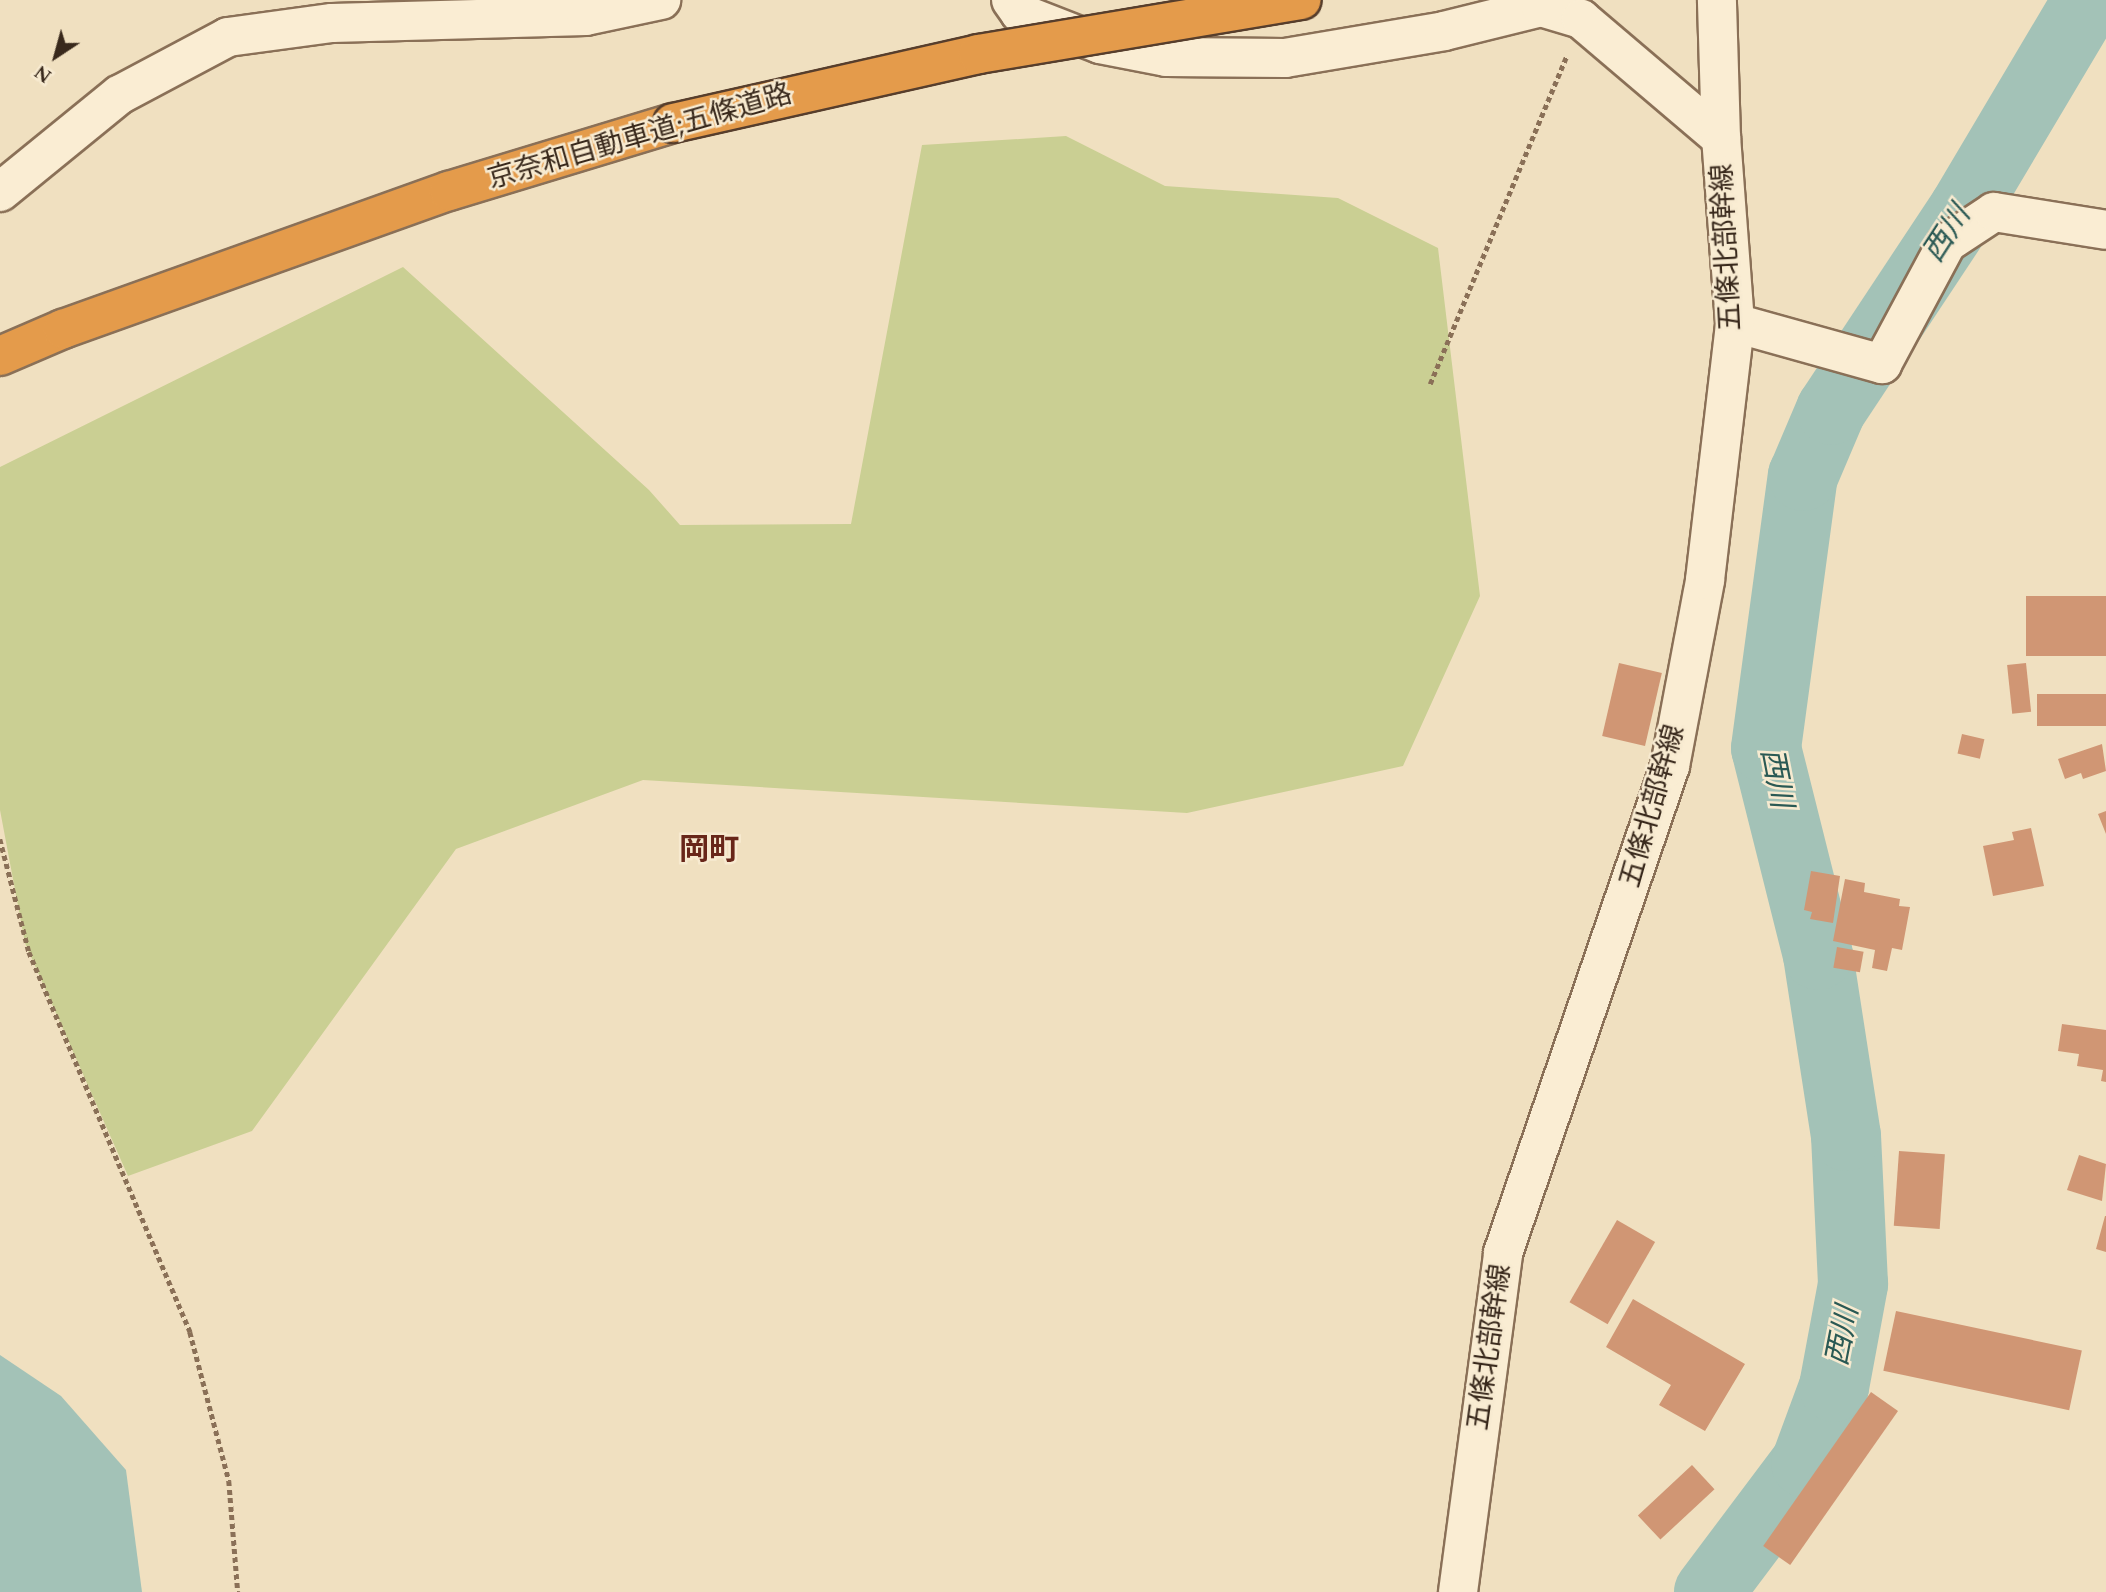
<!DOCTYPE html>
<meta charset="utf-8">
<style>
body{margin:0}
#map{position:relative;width:2106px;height:1592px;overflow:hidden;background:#f0e0c0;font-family:Spectral,"Noto Sans JP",serif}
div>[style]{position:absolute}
.green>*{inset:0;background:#cacf93}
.water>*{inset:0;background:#a3c2b7}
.river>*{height:70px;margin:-35px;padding:0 35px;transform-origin:35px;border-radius:35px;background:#a3c2b7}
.building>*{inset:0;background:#d09674;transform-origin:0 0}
.path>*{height:4.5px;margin-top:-2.25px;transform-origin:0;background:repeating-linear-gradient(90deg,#8a7057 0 5px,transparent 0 8.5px)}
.roads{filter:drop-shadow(2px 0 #8a7057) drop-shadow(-2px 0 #8a7057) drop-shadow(0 2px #8a7057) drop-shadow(0 -2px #8a7057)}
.street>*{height:38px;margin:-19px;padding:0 19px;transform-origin:19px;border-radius:19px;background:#faedd3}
.secondary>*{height:38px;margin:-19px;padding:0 19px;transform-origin:19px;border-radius:19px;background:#faedd3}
.highway>*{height:38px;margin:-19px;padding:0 19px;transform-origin:19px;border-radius:19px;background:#e49b4b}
.bridges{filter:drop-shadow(2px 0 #573e2c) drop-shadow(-2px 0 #573e2c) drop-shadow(0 2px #573e2c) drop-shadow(0 -2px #573e2c)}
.highway-bridge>*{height:38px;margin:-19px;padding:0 19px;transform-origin:19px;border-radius:19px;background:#e49b4b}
span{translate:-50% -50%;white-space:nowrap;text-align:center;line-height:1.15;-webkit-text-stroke:5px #f7ead0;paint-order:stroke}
.street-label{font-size:28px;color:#39291c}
.water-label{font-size:30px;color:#2a5954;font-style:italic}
.neighbourhood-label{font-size:30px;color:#682619;font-weight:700}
.north{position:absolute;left:21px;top:21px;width:70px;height:70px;-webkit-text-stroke:5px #f7ead0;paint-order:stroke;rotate:216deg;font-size:19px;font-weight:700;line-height:28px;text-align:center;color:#39291c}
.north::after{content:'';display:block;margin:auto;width:24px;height:32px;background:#39291c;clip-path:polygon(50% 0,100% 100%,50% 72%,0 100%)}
</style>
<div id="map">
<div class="green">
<i style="clip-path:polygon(1066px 136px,1165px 186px,1338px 198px,1438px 248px,1480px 596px,1403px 766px,1187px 813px,643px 780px,456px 849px,252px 1131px,128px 1176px,25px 943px,0 810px,0 467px,403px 267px,649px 490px,680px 525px,851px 524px,922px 145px)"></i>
</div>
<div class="water">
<i style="clip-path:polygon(0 1355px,61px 1396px,126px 1470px,142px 1592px,0 1592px)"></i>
</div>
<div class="river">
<i style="left:1709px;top:1592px;width:161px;rotate:-53.1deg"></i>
<i style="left:1806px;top:1463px;width:81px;rotate:-69.8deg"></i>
<i style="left:1834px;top:1387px;width:105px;rotate:-79.5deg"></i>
<i style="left:1853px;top:1284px;width:148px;rotate:-92.7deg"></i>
<i style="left:1846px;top:1136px;width:183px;rotate:-98.8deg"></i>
<i style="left:1818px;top:955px;width:213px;rotate:-104.1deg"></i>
<i style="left:1766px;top:748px;width:275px;rotate:-82.3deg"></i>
<i style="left:1803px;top:476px;width:72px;rotate:-67deg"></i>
<i style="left:1831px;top:410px;width:241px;rotate:-56.5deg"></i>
<i style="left:1964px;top:209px;width:243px;rotate:-59.3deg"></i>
</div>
<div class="building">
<i style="left:2106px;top:596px;width:60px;height:80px;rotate:90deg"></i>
<i style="left:1619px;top:663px;width:44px;height:75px;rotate:13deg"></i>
<i style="left:2026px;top:663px;width:49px;height:19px;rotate:84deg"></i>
<i style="left:2106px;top:694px;width:32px;height:69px;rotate:90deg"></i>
<i style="left:1962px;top:734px;width:23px;height:20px;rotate:13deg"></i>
<i style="clip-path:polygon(2102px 744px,2106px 771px,2083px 779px,2081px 773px,2065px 779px,2058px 759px)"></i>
<i style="clip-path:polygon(2106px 811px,2106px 834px,2098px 814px)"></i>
<i style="clip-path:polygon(2031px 828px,2044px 886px,1993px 896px,1983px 846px,2014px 840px,2012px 832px)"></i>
<i style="clip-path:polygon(1811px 871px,1840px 876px,1833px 923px,1810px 919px,1812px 912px,1804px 910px)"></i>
<i style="clip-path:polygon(1845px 879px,1865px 883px,1864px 892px,1900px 899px,1899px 906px,1910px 907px,1902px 950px,1892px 948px,1887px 971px,1872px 968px,1875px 950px,1833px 941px)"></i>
<i style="left:1837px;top:947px;width:27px;height:21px;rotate:10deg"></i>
<i style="clip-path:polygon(2062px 1024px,2106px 1030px,2106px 1082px,2101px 1081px,2103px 1070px,2077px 1066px,2079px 1054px,2058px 1051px)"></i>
<i style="left:1899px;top:1151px;width:46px;height:75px;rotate:4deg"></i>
<i style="clip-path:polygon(2079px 1155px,2106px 1164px,2102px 1201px,2067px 1190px)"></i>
<i style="clip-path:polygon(2105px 1216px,2106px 1216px,2106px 1252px,2096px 1249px)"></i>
<i style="left:1617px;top:1220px;width:44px;height:95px;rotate:30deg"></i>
<i style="clip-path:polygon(1633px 1299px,1745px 1364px,1705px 1431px,1659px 1405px,1671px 1385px,1606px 1347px)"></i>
<i style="left:1896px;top:1311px;width:190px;height:61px;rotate:12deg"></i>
<i style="left:1871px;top:1392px;width:33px;height:188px;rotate:35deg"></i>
<i style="left:1692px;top:1465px;width:33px;height:74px;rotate:47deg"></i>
</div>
<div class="path">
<i style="left:1430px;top:384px;width:356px;rotate:-67.4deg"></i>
<i style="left:0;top:839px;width:117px;rotate:75.6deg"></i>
<i style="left:29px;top:952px;width:413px;rotate:67deg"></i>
<i style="left:190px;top:1332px;width:154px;rotate:75.3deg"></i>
<i style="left:229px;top:1481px;width:111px;rotate:85.4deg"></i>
</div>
<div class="roads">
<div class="street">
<i style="left:1011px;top:0;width:16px;rotate:55deg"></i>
<i style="left:1020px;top:13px;width:86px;rotate:21.2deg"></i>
<i style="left:1100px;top:44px;width:67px;rotate:11.1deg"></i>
<i style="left:1166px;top:57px;width:119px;rotate:0.5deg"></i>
<i style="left:1285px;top:58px;width:161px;rotate:-9.6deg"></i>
<i style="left:1444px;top:31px;width:100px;rotate:-13.9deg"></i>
<i style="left:1541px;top:7px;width:42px;rotate:16.7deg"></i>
<i style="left:1581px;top:19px;width:184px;rotate:40.4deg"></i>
<i style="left:1735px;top:323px;width:153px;rotate:15.6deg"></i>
<i style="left:1882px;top:364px;width:137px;rotate:-61.8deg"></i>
<i style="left:1947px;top:243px;width:56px;rotate:-33.4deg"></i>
<i style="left:1994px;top:212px;width:113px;rotate:9.1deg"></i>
</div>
<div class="secondary">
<i style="left:0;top:192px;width:154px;rotate:-39.2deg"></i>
<i style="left:119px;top:95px;width:123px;rotate:-28deg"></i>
<i style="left:228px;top:37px;width:105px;rotate:-7.7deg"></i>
<i style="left:332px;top:23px;width:254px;rotate:-1.6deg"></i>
<i style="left:586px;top:16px;width:77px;rotate:-12deg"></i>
<i style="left:1458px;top:1592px;width:342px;rotate:-82.4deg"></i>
<i style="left:1503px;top:1253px;width:515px;rotate:-71.07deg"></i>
<i style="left:1670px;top:766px;width:189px;rotate:-79.3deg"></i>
<i style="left:1705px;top:580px;width:259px;rotate:-83.3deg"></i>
<i style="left:1735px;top:323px;width:186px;rotate:-94.3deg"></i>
<i style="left:1721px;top:138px;width:138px;rotate:-91.7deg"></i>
</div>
<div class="highway">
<i style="left:0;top:356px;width:69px;rotate:-23.2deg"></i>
<i style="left:63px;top:329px;width:410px;rotate:-19.7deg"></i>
<i style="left:449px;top:191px;width:234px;rotate:-16.9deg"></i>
</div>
</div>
<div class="bridges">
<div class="highway-bridge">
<i style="left:673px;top:123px;width:313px;rotate:-12.7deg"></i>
<i style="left:978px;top:54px;width:328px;rotate:-9.5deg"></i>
</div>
</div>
<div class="street-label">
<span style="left:640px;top:137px;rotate:-16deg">京奈和自動車道;五條道路</span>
<span style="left:1727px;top:247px;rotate:-93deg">五條北部幹線</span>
<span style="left:1653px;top:806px;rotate:-74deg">五條北部幹線</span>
<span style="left:1490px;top:1347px;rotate:-82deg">五條北部幹線</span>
</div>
<div class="water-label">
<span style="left:1947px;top:234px;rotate:-57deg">西川</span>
<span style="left:1776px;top:778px;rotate:79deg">西川</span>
<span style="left:1843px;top:1336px;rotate:-79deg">西川</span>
</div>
<div class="neighbourhood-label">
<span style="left:709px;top:850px">岡町</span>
</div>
<div class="north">N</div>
</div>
